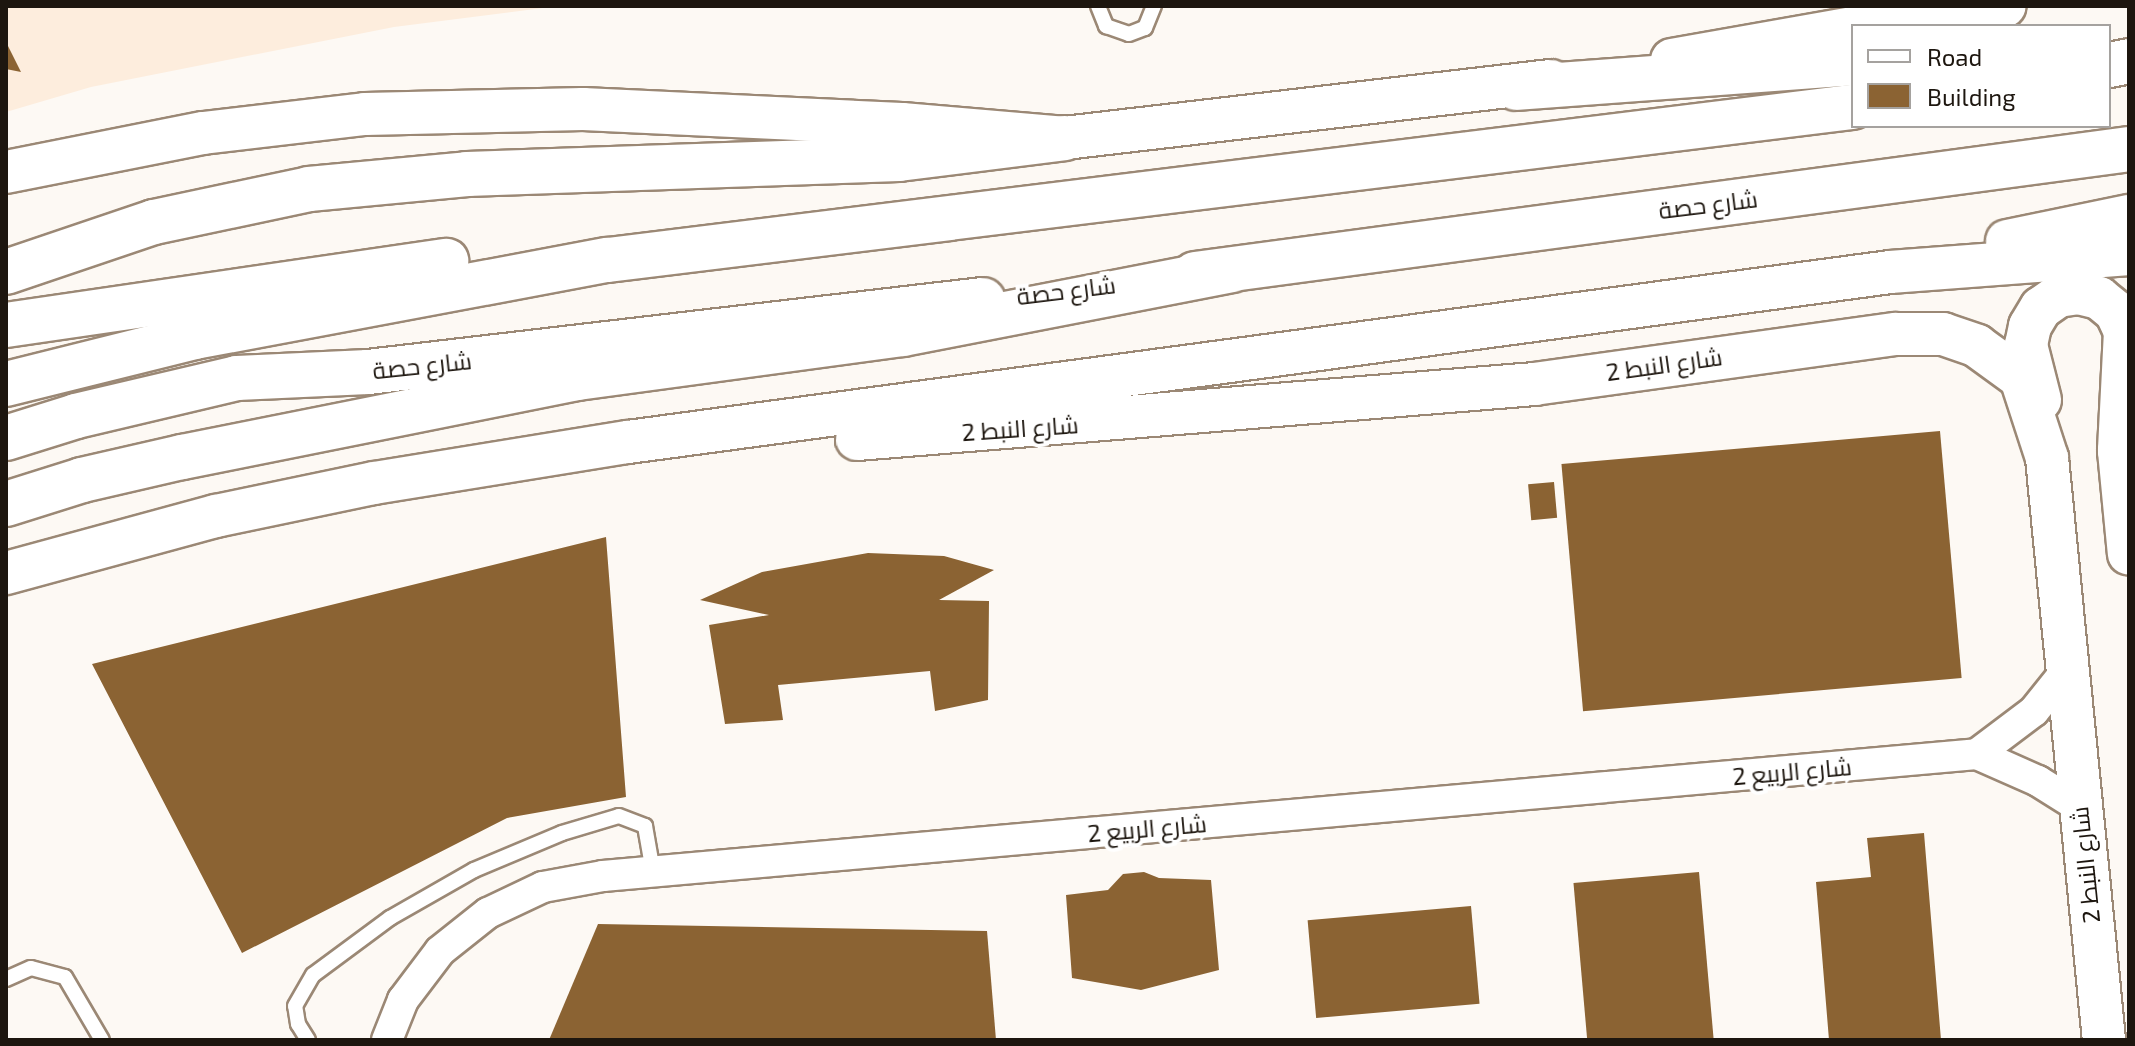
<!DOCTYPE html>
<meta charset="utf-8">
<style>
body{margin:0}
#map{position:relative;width:2135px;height:1046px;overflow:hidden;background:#fdf9f4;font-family:"Exo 2",Cairo,sans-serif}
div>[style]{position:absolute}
.built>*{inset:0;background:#fdeddd}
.building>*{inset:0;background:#8b6333;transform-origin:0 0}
.roads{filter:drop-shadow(2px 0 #9b8875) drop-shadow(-2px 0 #9b8875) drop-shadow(0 2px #9b8875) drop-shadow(0 -2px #9b8875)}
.lane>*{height:14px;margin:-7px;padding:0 7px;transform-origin:7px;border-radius:7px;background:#fff}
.street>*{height:30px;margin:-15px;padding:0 15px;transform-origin:15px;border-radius:15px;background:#fff}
.secondary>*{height:42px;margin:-21px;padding:0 21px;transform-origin:21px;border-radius:21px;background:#fff}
.primary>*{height:44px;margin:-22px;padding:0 22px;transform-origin:22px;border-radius:22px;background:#fff}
.highway>*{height:44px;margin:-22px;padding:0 22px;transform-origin:22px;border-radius:22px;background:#fff}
span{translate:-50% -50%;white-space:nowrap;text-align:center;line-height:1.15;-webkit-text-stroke:8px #fff;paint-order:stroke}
.street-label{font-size:24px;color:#1d160f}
.frame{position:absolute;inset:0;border:8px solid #1d160f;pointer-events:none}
.legend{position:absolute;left:1851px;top:24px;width:260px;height:104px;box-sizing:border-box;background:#fff;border:2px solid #a5a29f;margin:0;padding:10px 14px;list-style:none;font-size:24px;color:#1d160f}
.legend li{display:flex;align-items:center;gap:16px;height:40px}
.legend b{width:40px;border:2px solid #a5a29f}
</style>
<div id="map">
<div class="built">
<i style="clip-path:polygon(6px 6px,558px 6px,394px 27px,91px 87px,6px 112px)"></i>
</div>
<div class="building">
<i style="clip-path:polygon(6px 42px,21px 72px,6px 69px)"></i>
<i style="left:1940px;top:431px;width:248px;height:380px;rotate:85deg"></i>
<i style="left:1554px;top:482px;width:36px;height:26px;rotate:85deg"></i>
<i style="clip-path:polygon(606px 537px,626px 797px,507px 818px,242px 953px,92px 664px)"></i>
<i style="clip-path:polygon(868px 553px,944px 556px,994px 570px,939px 600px,989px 601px,988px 700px,935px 711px,930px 671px,778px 685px,783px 720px,725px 724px,709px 625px,769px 615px,700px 600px,762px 572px)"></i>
<i style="clip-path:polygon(1924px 833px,1941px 1040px,1829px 1040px,1816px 882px,1871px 877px,1867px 838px)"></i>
<i style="clip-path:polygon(1144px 872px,1159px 878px,1211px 880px,1219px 970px,1141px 990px,1072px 978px,1066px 895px,1108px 890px,1123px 874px)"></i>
<i style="left:1699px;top:872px;width:169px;height:126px;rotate:85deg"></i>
<i style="left:1471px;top:906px;width:98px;height:164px;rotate:85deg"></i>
<i style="clip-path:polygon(598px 924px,987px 931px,996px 1040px,549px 1040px)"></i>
</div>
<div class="roads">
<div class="lane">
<i style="left:1098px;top:6px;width:22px;rotate:68deg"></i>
<i style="left:1106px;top:26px;width:24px;rotate:19deg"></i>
<i style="left:1129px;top:34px;width:17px;rotate:-21deg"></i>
<i style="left:1145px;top:28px;width:24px;rotate:-68deg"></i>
<i style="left:6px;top:979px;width:27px;rotate:-24deg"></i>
<i style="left:31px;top:968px;width:35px;rotate:15deg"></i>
<i style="left:65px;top:977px;width:73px;rotate:59.6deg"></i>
<i style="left:308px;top:1040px;width:19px;rotate:-122deg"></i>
<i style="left:298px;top:1024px;width:18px;rotate:-99deg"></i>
<i style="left:295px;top:1006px;width:36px;rotate:-60deg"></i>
<i style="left:313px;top:975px;width:96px;rotate:-36.5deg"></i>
<i style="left:390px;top:918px;width:97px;rotate:-29.7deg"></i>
<i style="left:474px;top:870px;width:95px;rotate:-22.8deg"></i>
<i style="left:562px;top:833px;width:59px;rotate:-16.6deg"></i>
<i style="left:619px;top:816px;width:28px;rotate:21deg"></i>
<i style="left:645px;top:826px;width:47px;rotate:80.1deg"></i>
</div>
<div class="street">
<i style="left:1977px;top:754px;width:71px;rotate:-37deg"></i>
<i style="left:2034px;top:711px;width:51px;rotate:-51.3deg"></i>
<i style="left:387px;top:1040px;width:43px;rotate:-68.2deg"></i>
<i style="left:403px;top:1000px;width:61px;rotate:-52.9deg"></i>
<i style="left:440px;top:951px;width:61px;rotate:-38.4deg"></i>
<i style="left:488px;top:913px;width:61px;rotate:-25.3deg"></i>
<i style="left:543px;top:887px;width:61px;rotate:-10.4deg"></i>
<i style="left:603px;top:876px;width:1379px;rotate:-5.07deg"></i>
<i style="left:1977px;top:754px;width:67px;rotate:23.9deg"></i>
<i style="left:2038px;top:781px;width:47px;rotate:32deg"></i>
</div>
<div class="secondary">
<i style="left:1864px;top:26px;width:142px;rotate:-8.1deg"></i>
<i style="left:1672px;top:60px;width:184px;rotate:-10deg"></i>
<i style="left:6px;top:172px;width:201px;rotate:-11.2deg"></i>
<i style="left:203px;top:133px;width:163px;rotate:-6.7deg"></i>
<i style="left:365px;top:114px;width:218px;rotate:-1.3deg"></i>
<i style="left:583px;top:109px;width:319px;rotate:2.7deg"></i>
<i style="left:902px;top:124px;width:164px;rotate:4.9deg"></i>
<i style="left:1065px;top:138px;width:489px;rotate:-6.7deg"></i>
<i style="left:2007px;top:241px;width:125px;rotate:-11.6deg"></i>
<i style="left:2040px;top:400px;width:57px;rotate:-104.3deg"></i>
<i style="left:2026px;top:345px;width:19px;rotate:-78deg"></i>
<i style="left:2030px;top:326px;width:21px;rotate:-59deg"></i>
<i style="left:2041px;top:308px;width:21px;rotate:-35deg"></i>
<i style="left:2058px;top:296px;width:21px;rotate:-8deg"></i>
<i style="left:2079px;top:293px;width:21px;rotate:14deg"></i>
<i style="left:2099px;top:298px;width:22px;rotate:39deg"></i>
<i style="left:2116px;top:312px;width:21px;rotate:65deg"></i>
<i style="left:2125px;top:331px;width:120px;rotate:92.9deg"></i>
<i style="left:2123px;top:424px;width:27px;rotate:98deg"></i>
<i style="left:2119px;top:451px;width:103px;rotate:84.5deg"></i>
<i style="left:857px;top:439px;width:679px;rotate:-4.64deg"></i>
<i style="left:1534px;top:384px;width:365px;rotate:-7.9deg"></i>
<i style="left:1896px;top:334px;width:47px"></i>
<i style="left:1943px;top:334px;width:36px;rotate:19deg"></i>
<i style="left:1977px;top:346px;width:54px;rotate:36deg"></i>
<i style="left:2021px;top:378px;width:84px;rotate:72deg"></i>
<i style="left:2047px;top:458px;width:585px;rotate:84.41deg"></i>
<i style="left:6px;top:573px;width:218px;rotate:-15.2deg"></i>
<i style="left:216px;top:516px;width:161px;rotate:-11.8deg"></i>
<i style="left:374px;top:483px;width:257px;rotate:-9.2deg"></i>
<i style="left:628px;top:442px;width:1273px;rotate:-7.67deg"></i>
<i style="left:1890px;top:272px;width:240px;rotate:-4.3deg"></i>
</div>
<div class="primary">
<i style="left:2109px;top:65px;width:20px;rotate:-11deg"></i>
<i style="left:1516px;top:88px;width:338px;rotate:-4.2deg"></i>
<i style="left:1195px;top:274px;width:942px;rotate:-7.62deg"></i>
<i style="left:6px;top:325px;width:445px;rotate:-8.3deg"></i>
<i style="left:6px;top:384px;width:195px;rotate:-14deg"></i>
<i style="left:195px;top:337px;width:420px;rotate:-10.6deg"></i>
<i style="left:608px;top:260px;width:1254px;rotate:-7.01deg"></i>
<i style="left:6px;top:438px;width:73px;rotate:-17.4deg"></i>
<i style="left:76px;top:416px;width:165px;rotate:-13.3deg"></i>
<i style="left:237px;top:378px;width:131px;rotate:-2.6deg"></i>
<i style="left:368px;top:372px;width:619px;rotate:-6.68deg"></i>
</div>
<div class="highway">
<i style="left:6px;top:272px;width:156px;rotate:-18.7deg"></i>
<i style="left:154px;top:222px;width:158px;rotate:-12deg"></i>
<i style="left:309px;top:189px;width:159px;rotate:-5.4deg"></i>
<i style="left:467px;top:174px;width:432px;rotate:-2deg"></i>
<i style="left:899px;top:159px;width:167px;rotate:-7.2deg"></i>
<i style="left:6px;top:504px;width:80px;rotate:-17.5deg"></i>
<i style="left:82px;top:480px;width:103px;rotate:-13deg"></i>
<i style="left:182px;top:457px;width:403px;rotate:-11.3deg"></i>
<i style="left:577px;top:378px;width:329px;rotate:-7.7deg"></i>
<i style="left:903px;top:334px;width:335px;rotate:-11deg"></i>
</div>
</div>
<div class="street-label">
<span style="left:1708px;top:204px;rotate:-7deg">شارع حصة</span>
<span style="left:1066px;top:290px;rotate:-7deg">شارع حصة</span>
<span style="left:1664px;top:364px;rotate:-8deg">شارع النبط 2</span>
<span style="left:422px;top:365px;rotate:-6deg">شارع حصة</span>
<span style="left:1020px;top:428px;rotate:-4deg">شارع النبط 2</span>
<span style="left:1792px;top:771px;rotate:-5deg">شارع الربيع 2</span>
<span style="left:1147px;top:828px;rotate:-5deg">شارع الربيع 2</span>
<span style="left:2085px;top:865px;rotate:-96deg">شارع النبط 2</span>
</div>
<div class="frame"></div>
<ul class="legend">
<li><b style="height:10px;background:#fff"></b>Road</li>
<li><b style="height:22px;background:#8b6333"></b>Building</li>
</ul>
</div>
